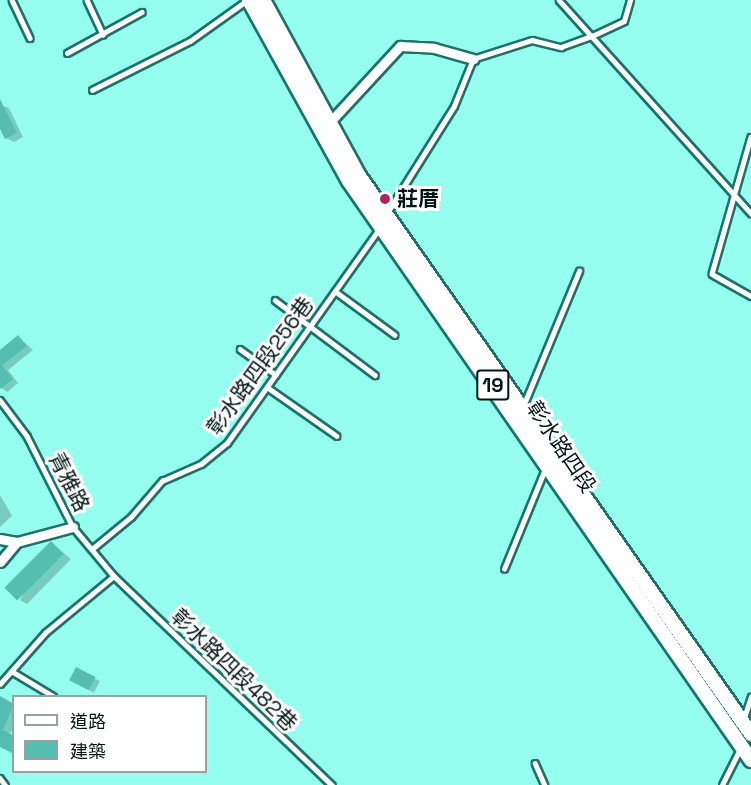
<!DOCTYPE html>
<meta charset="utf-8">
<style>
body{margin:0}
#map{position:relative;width:751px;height:785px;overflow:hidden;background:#96feef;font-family:"Space Grotesk","Noto Sans TC",sans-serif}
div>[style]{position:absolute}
.shadow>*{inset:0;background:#0003;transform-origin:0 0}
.building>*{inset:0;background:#55beb0;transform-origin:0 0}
.roads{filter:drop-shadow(2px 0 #1d7269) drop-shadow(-2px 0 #1d7269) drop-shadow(0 2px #1d7269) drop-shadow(0 -2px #1d7269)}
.service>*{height:4.5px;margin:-2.25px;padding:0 2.25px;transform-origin:2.25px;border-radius:2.25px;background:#fff}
.minor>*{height:9px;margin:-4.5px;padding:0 4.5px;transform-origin:4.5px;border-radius:4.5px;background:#fff}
.primary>*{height:14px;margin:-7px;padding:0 7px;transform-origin:7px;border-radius:7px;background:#fff}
.dots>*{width:16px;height:16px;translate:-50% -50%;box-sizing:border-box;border:3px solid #fff;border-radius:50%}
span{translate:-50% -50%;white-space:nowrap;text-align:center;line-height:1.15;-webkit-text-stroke:6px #fff;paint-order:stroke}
.shield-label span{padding:2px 4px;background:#fff;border:2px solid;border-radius:4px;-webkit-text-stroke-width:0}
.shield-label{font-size:20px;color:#011512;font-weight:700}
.poi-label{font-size:21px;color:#011512;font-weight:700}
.left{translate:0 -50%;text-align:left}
.street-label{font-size:21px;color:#011512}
.legend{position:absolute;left:12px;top:695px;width:195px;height:78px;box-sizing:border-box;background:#fff;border:2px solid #99a1a0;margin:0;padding:8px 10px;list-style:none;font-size:18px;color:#011512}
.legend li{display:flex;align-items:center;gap:12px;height:30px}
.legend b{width:30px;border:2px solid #99a1a0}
</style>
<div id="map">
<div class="shadow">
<i style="clip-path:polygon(0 105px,9px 108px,23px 137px,14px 142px,6px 138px)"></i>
<i style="clip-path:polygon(18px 337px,33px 350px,8px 370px,18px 383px,7px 392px,0 387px,0 351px)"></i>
<i style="clip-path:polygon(0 495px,12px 516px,0 527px)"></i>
<i style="clip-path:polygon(51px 543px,71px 559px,27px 604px,20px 600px)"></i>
<i style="left:77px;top:669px;width:26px;height:13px;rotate:28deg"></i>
<i style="clip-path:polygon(0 698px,14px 706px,14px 728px,0 746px)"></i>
</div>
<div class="building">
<i style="clip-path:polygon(0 99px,17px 133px,5px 139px,0 129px)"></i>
<i style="clip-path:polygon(18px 335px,27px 346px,2px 365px,13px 379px,0 389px,0 350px)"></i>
<i style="left:51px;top:541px;width:18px;height:66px;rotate:45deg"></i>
<i style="left:76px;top:667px;width:22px;height:15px;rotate:27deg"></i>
<i style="clip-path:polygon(0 696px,14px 704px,3px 730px,14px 736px,14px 754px,0 747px)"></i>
</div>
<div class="roads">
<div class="service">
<i style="left:12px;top:0;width:42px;rotate:64.7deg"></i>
<i style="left:87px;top:0;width:38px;rotate:65deg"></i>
<i style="left:559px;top:0;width:287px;rotate:48deg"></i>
<i style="left:67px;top:53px;width:85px;rotate:-28.7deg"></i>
<i style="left:92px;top:90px;width:110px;rotate:-26.6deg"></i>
<i style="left:190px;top:41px;width:69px;rotate:-35.5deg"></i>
<i style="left:751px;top:137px;width:142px;rotate:105.9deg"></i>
<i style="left:712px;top:274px;width:45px;rotate:29.4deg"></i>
<i style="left:387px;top:213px;width:126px;rotate:-57.9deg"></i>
<i style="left:454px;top:106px;width:51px;rotate:-68deg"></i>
<i style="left:473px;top:59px;width:62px;rotate:-17.9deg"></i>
<i style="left:532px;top:40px;width:30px;rotate:14deg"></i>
<i style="left:561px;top:47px;width:33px;rotate:-20deg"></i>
<i style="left:592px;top:36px;width:35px;rotate:-25deg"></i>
<i style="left:624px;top:21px;width:22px;rotate:-74deg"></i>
<i style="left:335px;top:291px;width:74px;rotate:36.3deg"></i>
<i style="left:275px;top:300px;width:125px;rotate:36.9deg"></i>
<i style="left:240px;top:349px;width:44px;rotate:35.8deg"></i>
<i style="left:267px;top:387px;width:85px;rotate:35deg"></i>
<i style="left:0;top:400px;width:45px;rotate:53.1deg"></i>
<i style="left:27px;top:436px;width:102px;rotate:63.2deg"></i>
<i style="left:73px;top:527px;width:64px;rotate:50.1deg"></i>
<i style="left:114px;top:576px;width:302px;rotate:43.8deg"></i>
<i style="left:524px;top:404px;width:144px;rotate:-67.5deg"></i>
<i style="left:92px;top:549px;width:50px;rotate:-39.4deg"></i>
<i style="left:131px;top:517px;width:48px;rotate:-49.3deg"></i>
<i style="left:162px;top:481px;width:43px;rotate:-23.6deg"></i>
<i style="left:201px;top:464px;width:33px;rotate:-39deg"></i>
<i style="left:227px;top:443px;width:262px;rotate:-54.6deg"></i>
<i style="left:504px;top:569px;width:108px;rotate:-67.7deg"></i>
<i style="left:13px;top:672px;width:47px;rotate:31deg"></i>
<i style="left:0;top:684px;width:68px;rotate:-48.6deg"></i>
<i style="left:45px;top:633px;width:89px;rotate:-39.6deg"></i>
<i style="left:744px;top:718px;width:22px;rotate:-72deg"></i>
<i style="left:535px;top:763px;width:24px;rotate:66deg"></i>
<i style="left:0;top:778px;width:9px;rotate:54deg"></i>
<i style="left:722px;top:785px;width:42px;rotate:-63.4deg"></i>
</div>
<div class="minor">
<i style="left:329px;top:123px;width:105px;rotate:-47.3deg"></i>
<i style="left:400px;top:46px;width:34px;rotate:3deg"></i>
<i style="left:434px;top:48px;width:41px;rotate:15.8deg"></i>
<i style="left:0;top:539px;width:17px;rotate:10deg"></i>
<i style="left:17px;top:542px;width:58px;rotate:-15deg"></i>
<i style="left:0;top:562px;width:26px;rotate:-50deg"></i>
</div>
<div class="primary">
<i style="left:249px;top:0;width:207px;rotate:61.1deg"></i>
<i style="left:349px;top:181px;width:705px;rotate:55.23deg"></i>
<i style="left:263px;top:0;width:200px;rotate:61.4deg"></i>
<i style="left:359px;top:176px;width:682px;rotate:54.91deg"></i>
</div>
</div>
<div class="dots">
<i style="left:385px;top:199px;background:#b1235a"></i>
</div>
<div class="shield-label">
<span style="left:493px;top:385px">19</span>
</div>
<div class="poi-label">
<span class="left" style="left:397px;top:199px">莊厝</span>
</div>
<div class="street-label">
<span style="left:260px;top:366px;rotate:-54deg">彰水路四段256巷</span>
<span style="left:561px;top:447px;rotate:56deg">彰水路四段</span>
<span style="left:69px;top:482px;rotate:63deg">青雅路</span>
<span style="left:234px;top:670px;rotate:44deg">彰水路四段482巷</span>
</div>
<ul class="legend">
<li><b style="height:8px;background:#fff"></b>道路</li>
<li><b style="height:16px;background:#55beb0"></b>建築</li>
</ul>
</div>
